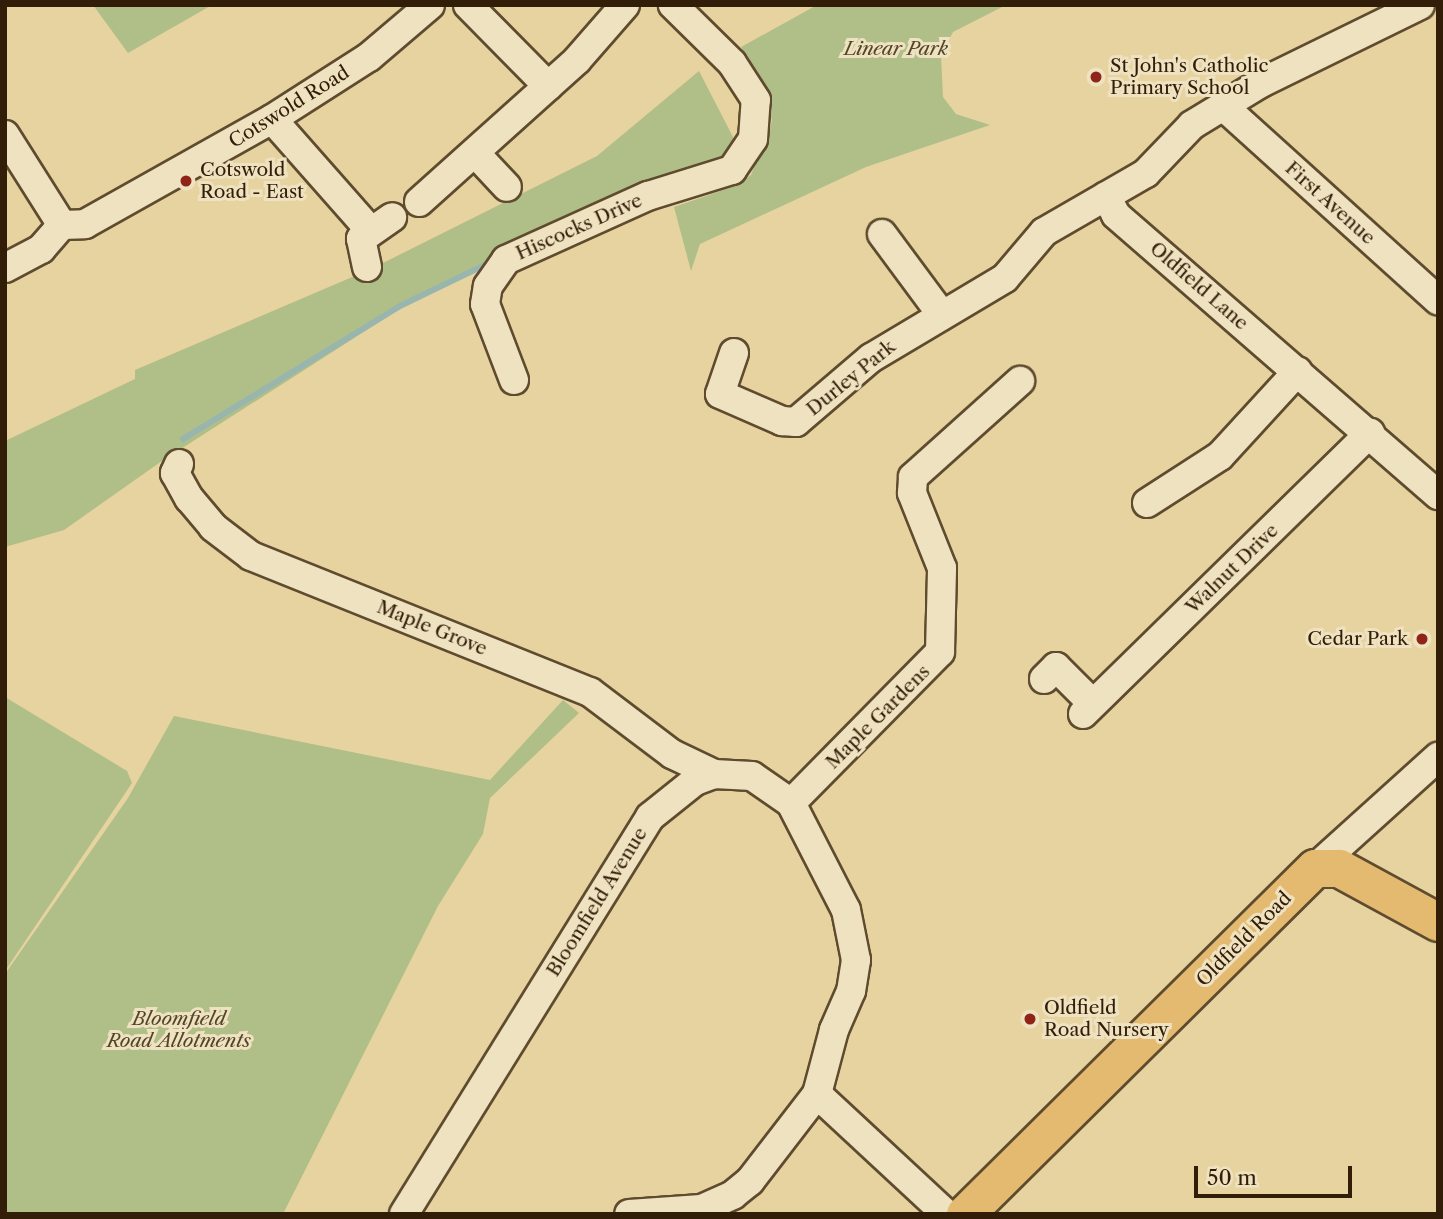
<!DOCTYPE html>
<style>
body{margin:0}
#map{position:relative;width:1443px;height:1219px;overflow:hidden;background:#e6d3a0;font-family:"Libre Caslon Text",serif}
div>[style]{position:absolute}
.green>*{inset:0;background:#b0be88}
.stream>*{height:6px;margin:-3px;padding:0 3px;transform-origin:3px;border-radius:3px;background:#99b6ae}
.roads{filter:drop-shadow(2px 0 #5f4b2e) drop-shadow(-2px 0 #5f4b2e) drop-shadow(0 2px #5f4b2e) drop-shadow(0 -2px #5f4b2e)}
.minor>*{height:28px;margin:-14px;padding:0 14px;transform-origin:14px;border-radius:14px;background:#efe2c1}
.major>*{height:37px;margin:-18.5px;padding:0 18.5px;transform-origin:18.5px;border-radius:18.5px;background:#e3ba70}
.dots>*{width:19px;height:19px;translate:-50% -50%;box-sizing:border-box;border:4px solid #efe2c1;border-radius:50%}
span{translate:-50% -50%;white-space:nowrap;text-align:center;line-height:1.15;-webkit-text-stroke:6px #efe2c1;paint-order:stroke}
.park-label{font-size:19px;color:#524628;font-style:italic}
.poi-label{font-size:19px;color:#321e08}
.left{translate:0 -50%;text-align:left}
.right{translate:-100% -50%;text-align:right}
.street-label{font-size:19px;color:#321e08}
.frame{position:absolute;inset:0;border:7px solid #321e08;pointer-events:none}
.scale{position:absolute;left:1194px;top:1166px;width:158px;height:32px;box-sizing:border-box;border:4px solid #321e08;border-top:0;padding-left:9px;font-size:21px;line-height:24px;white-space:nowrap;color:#321e08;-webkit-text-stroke:5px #efe2c1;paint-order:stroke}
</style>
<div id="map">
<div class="green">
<i style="clip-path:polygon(93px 5px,212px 5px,128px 53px)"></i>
<i style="clip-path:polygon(817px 5px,1006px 5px,953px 32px,941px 56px,943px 97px,956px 114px,990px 125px,866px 167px,700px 244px,691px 271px,674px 207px,732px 187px,751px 175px,772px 121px,766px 87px,741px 47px)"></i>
<i style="clip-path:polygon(699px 71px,733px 137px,731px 164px,576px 215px,415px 299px,159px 463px,64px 530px,5px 547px,5px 441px,135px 379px,135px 370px,371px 269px,597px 156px)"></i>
<i style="clip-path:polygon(5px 697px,127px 771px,132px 783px,5px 971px)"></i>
<i style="clip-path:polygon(563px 700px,579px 713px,490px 798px,483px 834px,438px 906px,283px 1214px,5px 1214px,5px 974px,128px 798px,174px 716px,490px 780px)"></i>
</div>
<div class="stream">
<i style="left:183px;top:439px;width:255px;rotate:-31.5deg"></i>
<i style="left:400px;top:306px;width:103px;rotate:-25.8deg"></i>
</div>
<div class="roads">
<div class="minor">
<i style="left:468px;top:5px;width:114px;rotate:45.4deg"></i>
<i style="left:1223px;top:106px;width:290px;rotate:42.1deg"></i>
<i style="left:272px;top:119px;width:147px;rotate:48.6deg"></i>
<i style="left:5px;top:135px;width:107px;rotate:57.7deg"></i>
<i style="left:476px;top:154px;width:45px;rotate:46.8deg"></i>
<i style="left:1106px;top:196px;width:21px;rotate:62deg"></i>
<i style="left:1116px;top:215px;width:427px;rotate:41deg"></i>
<i style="left:419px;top:202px;width:212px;rotate:-41.9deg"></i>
<i style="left:577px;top:60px;width:73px;rotate:-48.9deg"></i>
<i style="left:62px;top:225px;width:23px;rotate:-2deg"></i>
<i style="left:85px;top:224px;width:214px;rotate:-29.3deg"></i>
<i style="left:272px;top:119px;width:115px;rotate:-32.6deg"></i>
<i style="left:369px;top:57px;width:80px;rotate:-40.4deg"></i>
<i style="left:882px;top:234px;width:101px;rotate:53.5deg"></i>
<i style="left:367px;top:267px;width:29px;rotate:-102deg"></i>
<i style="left:361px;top:239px;width:38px;rotate:-35deg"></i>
<i style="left:5px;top:268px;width:41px;rotate:-27.8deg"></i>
<i style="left:41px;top:249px;width:32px;rotate:-49deg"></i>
<i style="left:734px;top:353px;width:43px;rotate:108.9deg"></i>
<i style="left:720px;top:394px;width:68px;rotate:23.5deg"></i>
<i style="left:782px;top:421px;width:14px;rotate:4deg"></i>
<i style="left:796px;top:422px;width:99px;rotate:-40.5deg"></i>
<i style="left:871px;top:358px;width:156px;rotate:-30.8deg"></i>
<i style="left:1005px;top:278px;width:60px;rotate:-49.7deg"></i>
<i style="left:1044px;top:232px;width:118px;rotate:-30deg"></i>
<i style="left:1146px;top:173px;width:66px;rotate:-46.2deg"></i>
<i style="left:1192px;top:125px;width:81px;rotate:-31.3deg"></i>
<i style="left:1261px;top:83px;width:177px;rotate:-26.1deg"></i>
<i style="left:514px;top:380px;width:81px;rotate:-110.9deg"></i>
<i style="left:485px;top:304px;width:18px;rotate:-81deg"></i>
<i style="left:488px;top:286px;width:32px;rotate:-55deg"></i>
<i style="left:506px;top:260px;width:156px;rotate:-24.3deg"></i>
<i style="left:648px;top:196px;width:88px;rotate:-17.2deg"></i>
<i style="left:732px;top:170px;width:37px;rotate:-56deg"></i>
<i style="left:753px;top:139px;width:39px;rotate:-86deg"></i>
<i style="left:756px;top:100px;width:44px;rotate:-123deg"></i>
<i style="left:732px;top:63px;width:83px;rotate:-135.5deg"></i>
<i style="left:179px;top:464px;width:10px;rotate:114deg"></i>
<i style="left:175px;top:473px;width:29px;rotate:61deg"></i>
<i style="left:189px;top:498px;width:38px;rotate:50deg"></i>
<i style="left:213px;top:527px;width:48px;rotate:37.3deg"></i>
<i style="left:251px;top:556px;width:365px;rotate:21.9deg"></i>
<i style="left:590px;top:692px;width:103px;rotate:37.1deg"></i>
<i style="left:672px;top:754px;width:47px;rotate:25.5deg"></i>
<i style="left:1147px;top:503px;width:87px;rotate:-32.8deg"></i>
<i style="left:1220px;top:456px;width:115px;rotate:-47.5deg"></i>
<i style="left:1044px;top:679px;width:17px;rotate:-45deg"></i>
<i style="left:1056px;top:667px;width:52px;rotate:45deg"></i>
<i style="left:1083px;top:714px;width:402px;rotate:-44.4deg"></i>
<i style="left:791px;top:803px;width:212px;rotate:-45.4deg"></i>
<i style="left:940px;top:652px;width:84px;rotate:-88.6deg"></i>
<i style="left:942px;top:568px;width:81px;rotate:-111.8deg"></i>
<i style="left:912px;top:493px;width:16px;rotate:-86deg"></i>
<i style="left:913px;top:477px;width:144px;rotate:-41.9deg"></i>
<i style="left:1315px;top:868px;width:166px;rotate:-42.1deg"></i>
<i style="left:817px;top:1094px;width:176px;rotate:42.9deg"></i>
<i style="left:404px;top:1214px;width:467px;rotate:-58.2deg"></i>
<i style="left:650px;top:817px;width:58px;rotate:-38.7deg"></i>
<i style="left:695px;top:781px;width:20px;rotate:-20deg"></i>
<i style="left:714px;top:774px;width:38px;rotate:3deg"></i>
<i style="left:752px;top:776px;width:47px;rotate:34.7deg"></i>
<i style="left:791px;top:803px;width:120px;rotate:62.8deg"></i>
<i style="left:846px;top:910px;width:51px;rotate:78.7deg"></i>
<i style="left:856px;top:960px;width:31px;rotate:99deg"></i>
<i style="left:851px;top:991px;width:43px;rotate:113.6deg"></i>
<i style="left:834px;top:1030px;width:66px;rotate:104.9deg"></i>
<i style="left:817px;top:1094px;width:110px;rotate:127.6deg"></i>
<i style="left:750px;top:1181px;width:22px;rotate:141deg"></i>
<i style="left:733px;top:1195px;width:35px;rotate:156deg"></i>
<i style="left:701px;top:1209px;width:72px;rotate:176deg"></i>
</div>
<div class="major">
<i style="left:965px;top:1214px;width:492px;rotate:-44.7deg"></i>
<i style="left:1315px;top:868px;width:24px"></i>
<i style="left:1339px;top:868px;width:113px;rotate:28.6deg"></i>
</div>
</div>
<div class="dots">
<i style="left:1096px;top:77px;background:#8f2418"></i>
<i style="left:186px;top:181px;background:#8f2418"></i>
<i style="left:1422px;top:639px;background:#8f2418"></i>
<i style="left:1030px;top:1019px;background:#8f2418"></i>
</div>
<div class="park-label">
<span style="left:896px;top:49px">Linear Park</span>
<span style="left:179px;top:1030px">Bloomfield<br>Road Allotments</span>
</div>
<div class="poi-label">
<span class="left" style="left:1110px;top:77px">St John's Catholic<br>Primary School</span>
<span class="left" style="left:200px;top:181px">Cotswold<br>Road - East</span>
<span class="right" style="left:1408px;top:639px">Cedar Park</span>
<span class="left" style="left:1044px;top:1019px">Oldfield<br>Road Nursery</span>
</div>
<div class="street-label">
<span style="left:289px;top:107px;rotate:-32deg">Cotswold Road</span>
<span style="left:1330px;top:203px;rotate:42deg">First Avenue</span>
<span style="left:579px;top:227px;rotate:-24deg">Hiscocks Drive</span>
<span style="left:1199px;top:286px;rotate:41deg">Oldfield Lane</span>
<span style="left:851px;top:378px;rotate:-39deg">Durley Park</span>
<span style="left:1232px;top:569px;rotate:-44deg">Walnut Drive</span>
<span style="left:432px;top:628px;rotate:22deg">Maple Grove</span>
<span style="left:878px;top:717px;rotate:-45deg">Maple Gardens</span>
<span style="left:597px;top:902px;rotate:-58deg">Bloomfield Avenue</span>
<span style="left:1244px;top:939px;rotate:-45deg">Oldfield Road</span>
</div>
<div class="frame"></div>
<div class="scale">50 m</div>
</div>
